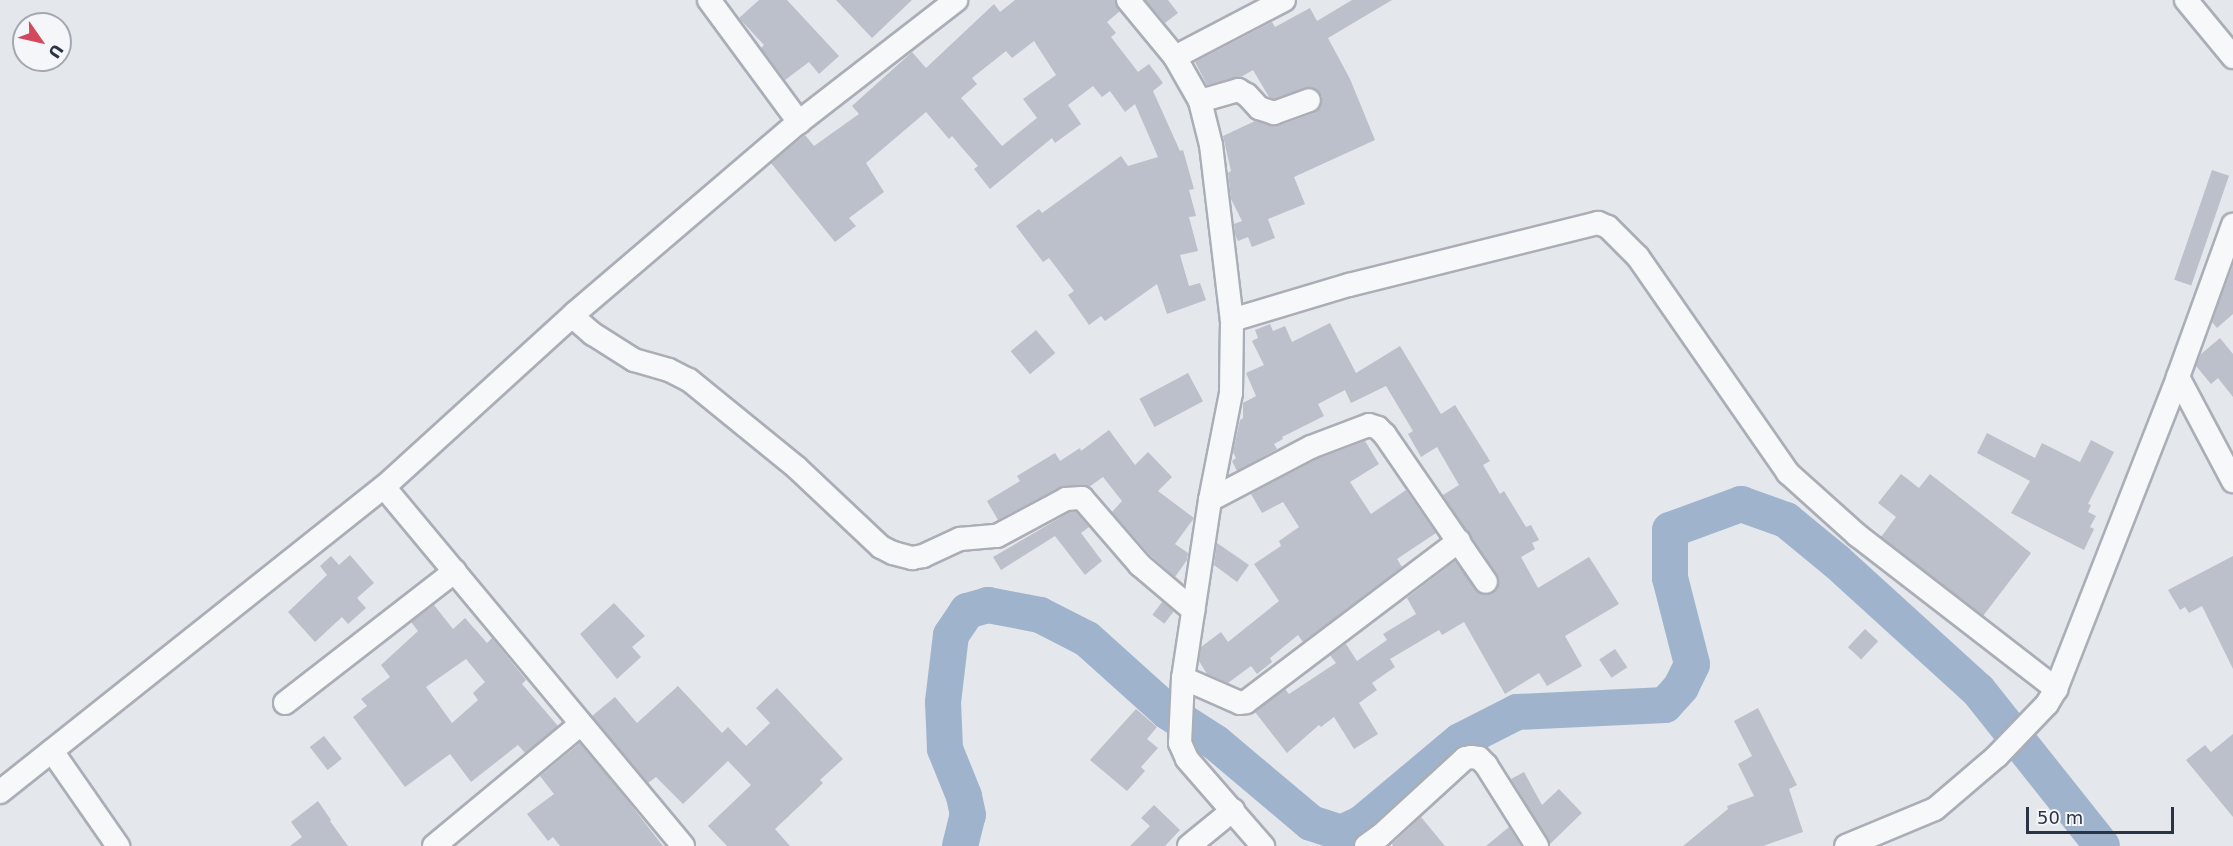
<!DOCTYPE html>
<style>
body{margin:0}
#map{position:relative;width:2233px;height:846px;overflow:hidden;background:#e4e7ec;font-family:"DejaVu Sans",sans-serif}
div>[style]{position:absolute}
.river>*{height:36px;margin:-18px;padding:0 18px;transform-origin:18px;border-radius:18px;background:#9fb4cc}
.building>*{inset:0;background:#bbc0ca;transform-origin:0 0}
.roads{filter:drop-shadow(2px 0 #a9aeb7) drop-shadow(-2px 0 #a9aeb7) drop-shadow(0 2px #a9aeb7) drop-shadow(0 -2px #a9aeb7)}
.minor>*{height:22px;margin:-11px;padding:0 11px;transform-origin:11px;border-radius:11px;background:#f7f8fa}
span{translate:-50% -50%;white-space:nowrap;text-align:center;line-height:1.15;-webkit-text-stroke:4.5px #f4f6f9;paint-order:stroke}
.north{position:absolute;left:12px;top:12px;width:60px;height:60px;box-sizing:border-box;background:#f4f6f9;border:2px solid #a4a8b1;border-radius:50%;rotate:124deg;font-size:16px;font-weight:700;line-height:24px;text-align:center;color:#2b3445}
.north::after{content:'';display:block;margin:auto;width:21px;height:27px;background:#d1495b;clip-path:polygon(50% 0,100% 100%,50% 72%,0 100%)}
.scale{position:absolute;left:2026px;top:807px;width:148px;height:27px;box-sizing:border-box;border:3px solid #2b3445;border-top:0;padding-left:8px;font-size:18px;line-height:21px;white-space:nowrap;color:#2b3445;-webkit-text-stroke:4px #f4f6f9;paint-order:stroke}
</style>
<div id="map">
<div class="river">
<i style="left:960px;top:846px;width:32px;rotate:-76deg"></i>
<i style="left:968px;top:815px;width:19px;rotate:-102deg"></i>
<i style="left:964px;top:796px;width:51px;rotate:-112deg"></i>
<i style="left:945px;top:749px;width:47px;rotate:-92.4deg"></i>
<i style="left:943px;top:702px;width:67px;rotate:-83.2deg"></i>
<i style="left:951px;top:635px;width:29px;rotate:-56deg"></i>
<i style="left:967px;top:611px;width:22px;rotate:-16deg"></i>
<i style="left:988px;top:605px;width:53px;rotate:10.9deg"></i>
<i style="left:1040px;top:615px;width:53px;rotate:27.1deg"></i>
<i style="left:1087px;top:639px;width:109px;rotate:42deg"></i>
<i style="left:1168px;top:712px;width:57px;rotate:32.9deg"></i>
<i style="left:1216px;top:743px;width:124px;rotate:40.1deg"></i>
<i style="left:1311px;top:823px;width:32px;rotate:18deg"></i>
<i style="left:1341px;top:833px;width:23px;rotate:-25deg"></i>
<i style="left:1362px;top:823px;width:128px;rotate:-39.9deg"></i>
<i style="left:1460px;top:741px;width:64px;rotate:-27deg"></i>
<i style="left:1517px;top:712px;width:148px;rotate:-2.7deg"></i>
<i style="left:1665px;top:705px;width:24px;rotate:-48deg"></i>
<i style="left:1681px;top:687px;width:25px;rotate:-64deg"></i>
<i style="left:1692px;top:664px;width:89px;rotate:-104.3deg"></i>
<i style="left:1670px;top:578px;width:48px;rotate:-90deg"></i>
<i style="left:1670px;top:530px;width:76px;rotate:-20.1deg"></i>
<i style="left:1741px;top:504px;width:48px;rotate:19.6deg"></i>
<i style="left:1786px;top:520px;width:65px;rotate:39.4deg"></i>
<i style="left:1836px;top:561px;width:192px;rotate:42.3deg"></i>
<i style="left:1978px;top:690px;width:199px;rotate:51.5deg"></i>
</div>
<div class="building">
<i style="clip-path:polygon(759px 0,787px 0,839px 56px,819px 74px,809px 62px,785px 80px,761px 48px,764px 45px,739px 18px)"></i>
<i style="clip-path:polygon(836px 0,912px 0,872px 38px)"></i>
<i style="clip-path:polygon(evenodd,1015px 0,1115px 0,1120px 11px,1107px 22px,1116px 33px,1111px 37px,1138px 72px,1149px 64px,1163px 83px,1153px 91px,1180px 151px,1183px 150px,1194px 189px,1189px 190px,1196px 216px,1189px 217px,1198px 251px,1180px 255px,1189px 286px,1200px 283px,1206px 300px,1167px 314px,1157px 284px,1105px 321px,1101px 316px,1089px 325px,1068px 295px,1074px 291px,1049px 258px,1043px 262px,1016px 226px,1039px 209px,1042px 213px,1121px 156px,1128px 166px,1158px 157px,1135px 104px,1125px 112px,1110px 91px,1102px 97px,1093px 86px,1068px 105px,1081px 124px,1055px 143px,1052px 138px,990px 189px,974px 169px,978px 166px,963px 149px,952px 136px,949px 139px,926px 112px,866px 163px,884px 192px,849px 218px,856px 226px,835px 242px,771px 163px,805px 135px,814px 146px,859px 114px,852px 106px,912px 52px,926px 68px,994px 4px,1000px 12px,1015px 0,1034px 41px,1056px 75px,1023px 99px,1037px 118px,1002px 146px,961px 98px,977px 84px,972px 78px,1006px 51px,1012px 58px,1034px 41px)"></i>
<i style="clip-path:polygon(1145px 0,1168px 0,1178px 13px,1165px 23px)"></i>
<i style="clip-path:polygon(1352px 0,1392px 0,1328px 38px,1350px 79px,1375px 140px,1294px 177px,1305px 204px,1268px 219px,1275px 238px,1252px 247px,1248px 237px,1238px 241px,1235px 235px,1234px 224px,1242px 221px,1231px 199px,1228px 173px,1231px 171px,1223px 136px,1255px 121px,1278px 126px,1314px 113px,1320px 108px,1322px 96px,1311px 87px,1274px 99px,1269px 97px,1253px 70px,1241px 77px,1207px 85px,1195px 62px,1272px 22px,1275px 27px,1310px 8px,1317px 21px)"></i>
<i style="left:2212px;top:170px;width:18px;height:116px;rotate:19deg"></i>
<i style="clip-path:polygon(2233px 265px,2233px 314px,2217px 328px,2212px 322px)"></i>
<i style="clip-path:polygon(1330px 323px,1356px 373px,1400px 346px,1441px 414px,1455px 405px,1490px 461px,1483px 465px,1500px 494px,1504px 491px,1526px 527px,1531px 525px,1539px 540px,1532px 543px,1535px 549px,1521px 557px,1538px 588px,1589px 557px,1619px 604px,1565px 636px,1582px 666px,1547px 686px,1539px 673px,1505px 694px,1464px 622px,1442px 635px,1439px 630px,1390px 659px,1395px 667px,1372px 683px,1377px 690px,1359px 703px,1378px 734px,1354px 749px,1334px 717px,1321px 727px,1319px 725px,1287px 753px,1255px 712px,1285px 689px,1289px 694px,1336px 663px,1330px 655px,1346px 644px,1357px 661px,1387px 640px,1383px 634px,1416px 614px,1407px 598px,1455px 561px,1481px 594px,1493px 593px,1499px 582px,1443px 495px,1459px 485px,1437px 447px,1421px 457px,1408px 434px,1413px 431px,1386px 386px,1351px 403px,1345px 390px,1318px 404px,1324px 416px,1282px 437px,1283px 439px,1274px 444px,1277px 449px,1237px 471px,1232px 461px,1236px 458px,1233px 452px,1240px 420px,1243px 418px,1243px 403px,1256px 396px,1246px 373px,1264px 365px,1252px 341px,1258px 338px,1255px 330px,1270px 324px,1273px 331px,1285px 326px,1292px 342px)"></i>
<i style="left:1036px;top:330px;width:30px;height:33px;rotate:50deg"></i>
<i style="clip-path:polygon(2220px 338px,2233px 354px,2233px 397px,2218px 378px,2211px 384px,2196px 366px,2201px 354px)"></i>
<i style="left:1188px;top:373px;width:32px;height:55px;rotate:62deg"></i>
<i style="clip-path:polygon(1109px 430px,1135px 465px,1148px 452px,1172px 477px,1158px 491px,1194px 518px,1175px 544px,1188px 553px,1187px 560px,1175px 577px,1150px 555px,1112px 512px,1122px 501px,1103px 477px,1089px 487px,1060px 487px,998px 520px,987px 501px,1020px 481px,1017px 476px,1055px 453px,1060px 461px,1080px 448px,1081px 451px)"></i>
<i style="clip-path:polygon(1987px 433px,2035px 458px,2042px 443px,2080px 462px,2091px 440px,2114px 452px,2088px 504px,2091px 505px,2088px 512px,2096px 516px,2090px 527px,2094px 529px,2084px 550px,2011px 513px,2030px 481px,1977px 453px)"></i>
<i style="clip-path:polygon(1365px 441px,1379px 464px,1350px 482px,1371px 514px,1406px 490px,1436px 533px,1397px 559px,1402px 567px,1303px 642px,1298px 635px,1270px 658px,1272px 662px,1257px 674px,1251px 666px,1228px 683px,1207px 674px,1199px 661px,1201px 647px,1221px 632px,1228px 642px,1279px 601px,1254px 564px,1281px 546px,1279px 541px,1299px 527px,1283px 502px,1262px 513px,1251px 494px,1317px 459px)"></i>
<i style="clip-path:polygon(1901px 474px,1919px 488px,1930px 474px,2031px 553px,1983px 616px,1881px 537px,1896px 517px,1878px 503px)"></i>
<i style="clip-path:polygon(1070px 512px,1076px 512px,1089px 527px,1081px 533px,1102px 561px,1085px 575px,1055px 536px,1001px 570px,993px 557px)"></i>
<i style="clip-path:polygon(1217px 543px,1249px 565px,1237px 582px,1214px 565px)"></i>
<i style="clip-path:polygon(350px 555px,374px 583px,357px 598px,366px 608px,348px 624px,342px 617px,315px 642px,288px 612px,327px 575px,320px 566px,331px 556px,339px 565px)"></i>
<i style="clip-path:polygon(2233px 556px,2233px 669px,2202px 606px,2189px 613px,2185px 607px,2180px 610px,2168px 590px)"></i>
<i style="left:1162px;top:602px;width:15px;height:16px;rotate:37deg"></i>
<i style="clip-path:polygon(614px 603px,645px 636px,632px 647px,641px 657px,617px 679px,580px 634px)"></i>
<i style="clip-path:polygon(evenodd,434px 605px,453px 629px,465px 618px,487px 643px,492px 638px,526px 680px,522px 684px,558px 726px,525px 753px,518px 745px,471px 782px,450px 754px,405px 787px,353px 717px,367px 706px,361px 699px,390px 677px,381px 665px,418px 631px,411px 622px,434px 605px,466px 659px,485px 682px,473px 693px,478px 700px,452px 723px,426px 687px,466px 659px)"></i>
<i style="left:1865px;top:629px;width:18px;height:25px;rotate:43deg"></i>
<i style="left:1615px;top:649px;width:22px;height:19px;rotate:56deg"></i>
<i style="clip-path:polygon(678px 686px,722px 733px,728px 727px,746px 746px,770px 723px,756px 708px,777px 688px,843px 759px,820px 780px,823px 783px,813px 793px,775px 829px,790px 846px,727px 846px,708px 826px,751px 785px,728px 761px,683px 804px,656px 777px,648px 783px,592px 716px,615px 697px,637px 723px)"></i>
<i style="clip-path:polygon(1758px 708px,1797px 785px,1789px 789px,1803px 832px,1763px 846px,1683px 846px,1728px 809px,1727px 806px,1754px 796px,1738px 764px,1752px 756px,1734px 721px)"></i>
<i style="clip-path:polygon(1136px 709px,1157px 727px,1147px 739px,1158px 748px,1141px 767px,1145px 771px,1127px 791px,1090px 760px)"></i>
<i style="clip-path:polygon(2233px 734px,2233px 817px,2186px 760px,2205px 745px,2211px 752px)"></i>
<i style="left:324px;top:736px;width:29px;height:18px;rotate:52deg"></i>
<i style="clip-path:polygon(580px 743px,627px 800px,663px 846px,560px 846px,553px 837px,548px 841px,527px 814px,554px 794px,540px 776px)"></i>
<i style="clip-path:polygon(1524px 772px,1542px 805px,1559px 789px,1582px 813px,1550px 844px,1511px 779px)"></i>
<i style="clip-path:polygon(318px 801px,331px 820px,330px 821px,348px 846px,290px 846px,302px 837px,291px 822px)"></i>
<i style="clip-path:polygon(1154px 805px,1180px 830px,1165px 846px,1130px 846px,1150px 826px,1141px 818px)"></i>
<i style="clip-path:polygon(1421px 817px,1445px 846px,1393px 846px,1392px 844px)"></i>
<i style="clip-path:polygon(1509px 827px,1521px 846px,1486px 846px)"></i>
</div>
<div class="roads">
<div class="minor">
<i style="left:709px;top:0;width:152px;rotate:53.6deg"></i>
<i style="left:1128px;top:0;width:74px;rotate:50.5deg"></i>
<i style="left:1175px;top:57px;width:51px;rotate:60.4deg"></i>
<i style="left:1200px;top:101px;width:45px;rotate:76deg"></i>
<i style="left:1211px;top:145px;width:176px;rotate:83.2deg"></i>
<i style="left:1232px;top:320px;width:73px;rotate:90.8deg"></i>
<i style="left:1231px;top:393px;width:109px;rotate:101.1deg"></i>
<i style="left:1210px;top:500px;width:180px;rotate:98.6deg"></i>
<i style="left:1183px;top:678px;width:65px;rotate:92.6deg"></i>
<i style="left:1180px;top:743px;width:17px;rotate:66deg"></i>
<i style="left:1187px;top:759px;width:116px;rotate:48.9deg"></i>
<i style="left:2186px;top:0;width:74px;rotate:50.5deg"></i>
<i style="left:1175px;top:57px;width:123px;rotate:-27.6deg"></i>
<i style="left:1200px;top:101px;width:40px;rotate:-16deg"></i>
<i style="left:1238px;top:90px;width:10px;rotate:29deg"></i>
<i style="left:1247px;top:95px;width:18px;rotate:47deg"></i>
<i style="left:1259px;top:108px;width:16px;rotate:18deg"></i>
<i style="left:1274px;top:113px;width:37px;rotate:-20deg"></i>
<i style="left:572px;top:316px;width:28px;rotate:41deg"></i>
<i style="left:593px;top:334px;width:49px;rotate:32.4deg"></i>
<i style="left:634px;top:360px;width:36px;rotate:16deg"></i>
<i style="left:669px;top:370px;width:22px;rotate:27deg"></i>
<i style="left:689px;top:380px;width:138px;rotate:39.1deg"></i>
<i style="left:796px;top:467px;width:117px;rotate:43.3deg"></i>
<i style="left:881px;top:547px;width:13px;rotate:27deg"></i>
<i style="left:893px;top:553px;width:20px;rotate:15deg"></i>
<i style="left:912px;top:558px;width:11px;rotate:-10deg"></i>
<i style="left:923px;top:556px;width:41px;rotate:-24.7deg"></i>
<i style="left:960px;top:539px;width:37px;rotate:-5deg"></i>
<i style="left:997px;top:536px;width:78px;rotate:-28.2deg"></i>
<i style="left:1066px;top:499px;width:16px;rotate:-4deg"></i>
<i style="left:1082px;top:498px;width:89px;rotate:49.1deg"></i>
<i style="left:1140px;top:565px;width:70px;rotate:40.3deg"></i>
<i style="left:1232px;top:320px;width:122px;rotate:-16.7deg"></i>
<i style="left:1349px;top:285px;width:257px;rotate:-14deg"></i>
<i style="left:1598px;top:223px;width:11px;rotate:22deg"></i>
<i style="left:1608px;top:227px;width:42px;rotate:45deg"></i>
<i style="left:1638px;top:257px;width:263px;rotate:55.2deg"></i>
<i style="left:1788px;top:473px;width:93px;rotate:41.9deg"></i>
<i style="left:1857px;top:535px;width:252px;rotate:37.7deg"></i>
<i style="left:2178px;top:377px;width:118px;rotate:62.1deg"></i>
<i style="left:384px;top:487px;width:467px;rotate:50.2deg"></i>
<i style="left:1210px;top:500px;width:114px;rotate:-27.7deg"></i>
<i style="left:1311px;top:447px;width:62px;rotate:-20.8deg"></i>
<i style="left:1369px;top:425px;width:9px;rotate:18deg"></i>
<i style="left:1378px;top:428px;width:10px;rotate:45deg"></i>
<i style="left:1385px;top:435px;width:178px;rotate:55.5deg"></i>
<i style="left:1183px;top:678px;width:62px;rotate:23.7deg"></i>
<i style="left:1240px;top:703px;width:6px;rotate:-9deg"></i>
<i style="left:1246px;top:702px;width:267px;rotate:-37.1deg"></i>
<i style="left:285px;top:703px;width:215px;rotate:-37.8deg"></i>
<i style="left:52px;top:751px;width:116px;rotate:55.2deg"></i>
<i style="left:0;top:792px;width:490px;rotate:-38.5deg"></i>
<i style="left:384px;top:487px;width:258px;rotate:-42.3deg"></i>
<i style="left:575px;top:313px;width:294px;rotate:-40.5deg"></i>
<i style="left:799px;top:122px;width:199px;rotate:-37.8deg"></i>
<i style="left:434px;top:846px;width:190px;rotate:-39.7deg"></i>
<i style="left:1189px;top:846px;width:57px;rotate:-39.3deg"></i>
<i style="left:1366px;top:846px;width:17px;rotate:-36deg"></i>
<i style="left:1380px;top:836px;width:115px;rotate:-42.5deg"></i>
<i style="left:1465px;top:758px;width:6px;rotate:-9deg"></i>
<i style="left:1471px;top:757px;width:8px;rotate:7deg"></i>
<i style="left:1479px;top:758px;width:10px;rotate:45deg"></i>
<i style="left:1486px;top:765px;width:96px;rotate:57.8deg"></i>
<i style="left:1846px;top:846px;width:96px;rotate:-22.6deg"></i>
<i style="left:1935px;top:809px;width:82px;rotate:-40.5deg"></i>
<i style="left:1997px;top:756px;width:72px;rotate:-46.1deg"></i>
<i style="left:2047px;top:704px;width:17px;rotate:-59deg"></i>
<i style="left:2056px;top:689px;width:335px;rotate:-68.6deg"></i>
<i style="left:2178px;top:377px;width:162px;rotate:-70.1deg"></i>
</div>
</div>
<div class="north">U</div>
<div class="scale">50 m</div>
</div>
